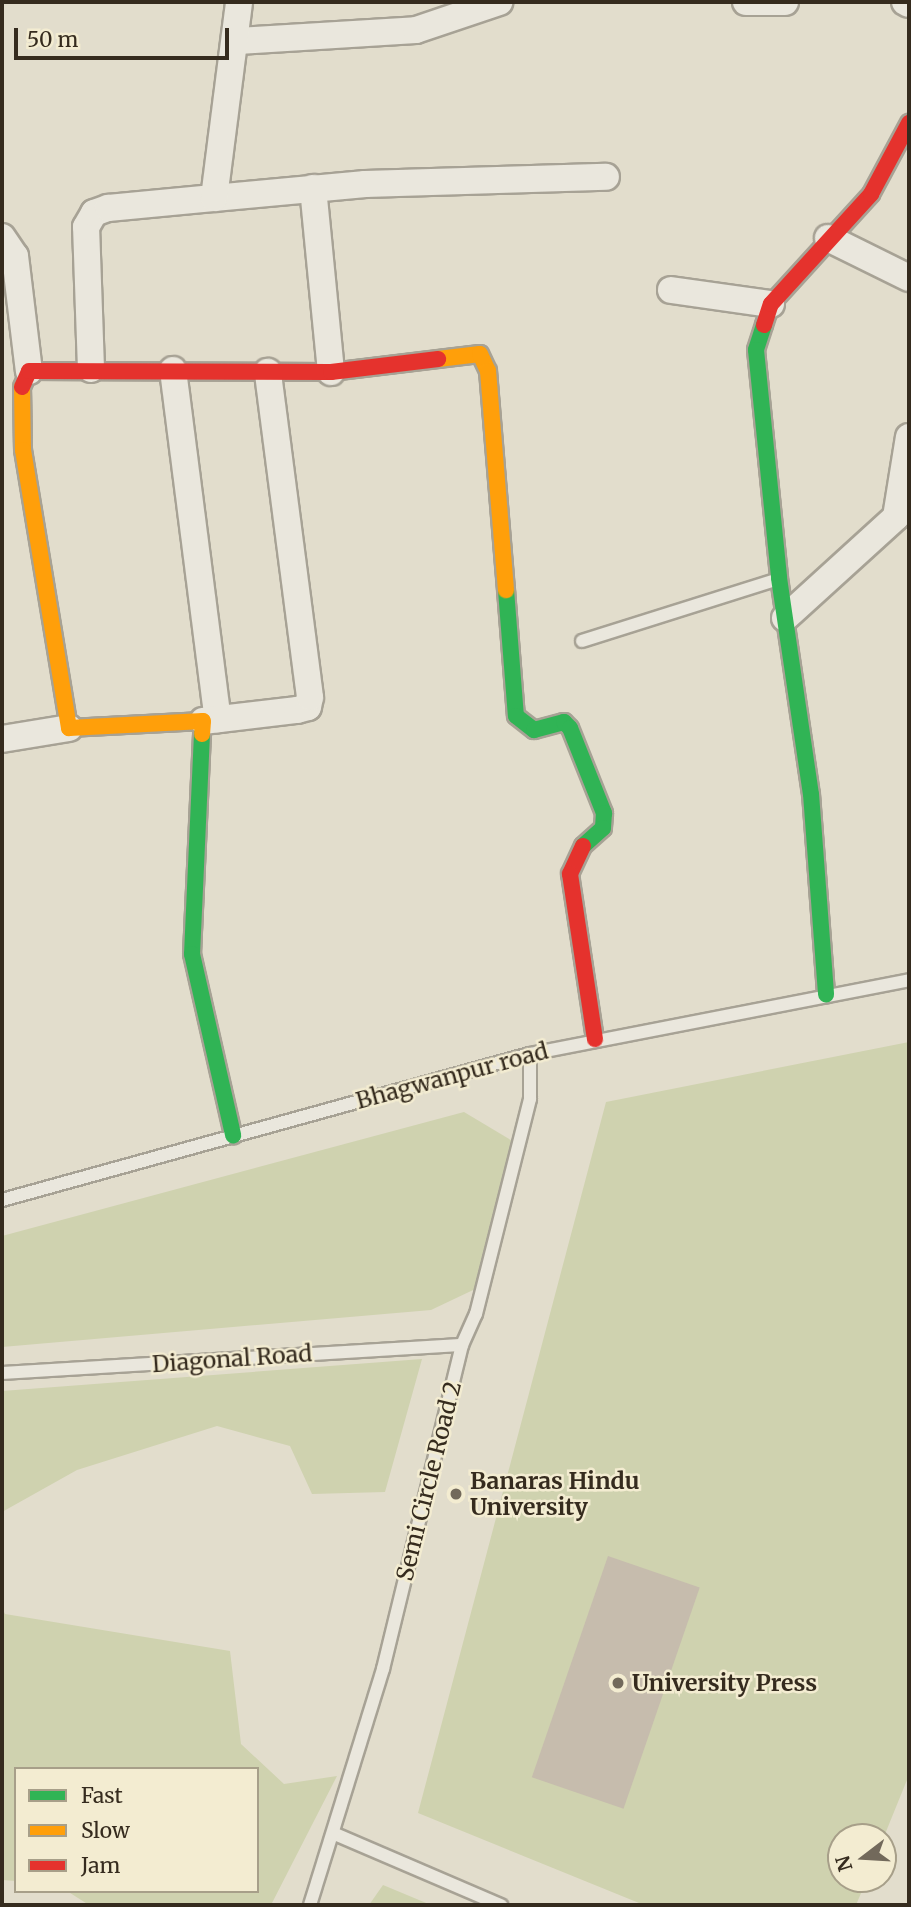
<!DOCTYPE html>
<style>
body{margin:0}
#map{position:relative;width:911px;height:1907px;overflow:hidden;background:#e2ddcc;font-family:Merriweather,serif}
div>[style]{position:absolute}
.green>*{inset:0;background:#cfd2af}
.building>*{inset:0;background:#c6bcad;transform-origin:0 0}
.roads{filter:drop-shadow(2px 0 #a7a295) drop-shadow(-2px 0 #a7a295) drop-shadow(0 2px #a7a295) drop-shadow(0 -2px #a7a295)}
.lane>*{height:12px;margin:-6px;padding:0 6px;transform-origin:6px;border-radius:6px;background:#eae7dd}
.street>*{height:26px;margin:-13px;padding:0 13px;transform-origin:13px;border-radius:13px;background:#eae7dd}
.fast>*{height:16px;margin:-8px;padding:0 8px;transform-origin:8px;border-radius:8px;background:#30b455}
.slow>*{height:16px;margin:-8px;padding:0 8px;transform-origin:8px;border-radius:8px;background:#ff9f0a}
.jam>*{height:16px;margin:-8px;padding:0 8px;transform-origin:8px;border-radius:8px;background:#e5322d}
.dots>*{width:19px;height:19px;translate:-50% -50%;box-sizing:border-box;border:4px solid #f3ecd1;border-radius:50%}
span{translate:-50% -50%;white-space:nowrap;text-align:center;line-height:1.15;-webkit-text-stroke:5px #f3ecd1;paint-order:stroke}
.street-label{font-size:23px;color:#352b1e}
.poi-label{font-size:23px;color:#352b1e;font-weight:700}
.left{translate:0 -50%;text-align:left}
.frame{position:absolute;inset:0;border:4px solid #352b1e;pointer-events:none}
.legend{position:absolute;left:14px;top:1767px;width:245px;height:126px;box-sizing:border-box;background:#f3ecd1;border:2px solid #a79f89;margin:0;padding:9px 12px;list-style:none;font-size:21px;color:#352b1e}
.legend li{display:flex;align-items:center;gap:14px;height:35px}
.legend b{width:35px;border:2px solid #a79f89}
.north{position:absolute;left:827px;top:1823px;width:70px;height:70px;box-sizing:border-box;background:#f3ecd1;border:2px solid #a79f89;border-radius:50%;rotate:253deg;font-size:19px;font-weight:700;line-height:28px;text-align:center;color:#352b1e}
.north::after{content:'';display:block;margin:auto;width:24px;height:32px;background:#72695b;clip-path:polygon(50% 0,100% 100%,50% 72%,0 100%)}
.scale{position:absolute;left:14px;top:28px;width:215px;height:32px;box-sizing:border-box;border:4px solid #352b1e;border-top:0;padding-left:9px;font-size:21px;line-height:24px;white-space:nowrap;color:#352b1e;-webkit-text-stroke:5px #f3ecd1;paint-order:stroke}
</style>
<div id="map">
<div class="green">
<i style="clip-path:polygon(909px 1042px,909px 1775px,883px 1839px,841px 1837px,841px 1879px,867px 1879px,856px 1905px,644px 1905px,418px 1813px,606px 1102px)"></i>
<i style="clip-path:polygon(464px 1112px,514px 1142px,490px 1282px,431px 1310px,2px 1347px,2px 1236px)"></i>
<i style="clip-path:polygon(422px 1359px,385px 1492px,312px 1494px,290px 1446px,217px 1426px,77px 1470px,2px 1512px,2px 1391px)"></i>
<i style="clip-path:polygon(2px 1608px,5px 1614px,230px 1651px,241px 1744px,284px 1784px,337px 1776px,271px 1905px,89px 1905px,67px 1891px,257px 1891px,257px 1769px,16px 1769px,16px 1881px,2px 1880px)"></i>
<i style="clip-path:polygon(383px 1885px,431px 1905px,369px 1905px)"></i>
</div>
<div class="building">
<i style="left:608px;top:1556px;width:97px;height:234px;rotate:19deg"></i>
</div>
<div class="roads">
<div class="lane">
<i style="left:582px;top:641px;width:203px;rotate:-17.5deg"></i>
<i style="left:2px;top:1200px;width:548px;rotate:-15.46deg"></i>
<i style="left:530px;top:1054px;width:386px;rotate:-11deg"></i>
<i style="left:2px;top:1373px;width:461px;rotate:-3.5deg"></i>
<i style="left:335px;top:1834px;width:181px;rotate:23.2deg"></i>
<i style="left:310px;top:1905px;width:247px;rotate:-72.8deg"></i>
<i style="left:383px;top:1669px;width:333px;rotate:-76.3deg"></i>
<i style="left:462px;top:1345px;width:34px;rotate:-66deg"></i>
<i style="left:476px;top:1314px;width:222px;rotate:-75.9deg"></i>
<i style="left:530px;top:1099px;width:45px;rotate:-90deg"></i>
</div>
<div class="street">
<i style="left:746px;top:2px;width:39px"></i>
<i style="left:905px;top:2px;width:4px;rotate:27deg"></i>
<i style="left:238px;top:41px;width:178px;rotate:-3.5deg"></i>
<i style="left:416px;top:30px;width:88px;rotate:-18.6deg"></i>
<i style="left:313px;top:188px;width:185px;rotate:84.4deg"></i>
<i style="left:214px;top:198px;width:152px;rotate:-5.3deg"></i>
<i style="left:365px;top:184px;width:241px;rotate:-1.7deg"></i>
<i style="left:2px;top:237px;width:23px;rotate:56deg"></i>
<i style="left:15px;top:256px;width:116px;rotate:83.1deg"></i>
<i style="left:828px;top:238px;width:90px;rotate:26.3deg"></i>
<i style="left:671px;top:290px;width:101px;rotate:8deg"></i>
<i style="left:91px;top:369px;width:142px;rotate:-92deg"></i>
<i style="left:86px;top:227px;width:16px;rotate:-60deg"></i>
<i style="left:94px;top:213px;width:15px;rotate:-20deg"></i>
<i style="left:108px;top:208px;width:106px;rotate:-5.4deg"></i>
<i style="left:214px;top:198px;width:198px;rotate:-82.7deg"></i>
<i style="left:173px;top:370px;width:352px;rotate:82.7deg"></i>
<i style="left:785px;top:618px;width:150px;rotate:-42.3deg"></i>
<i style="left:896px;top:517px;width:81px;rotate:-80.8deg"></i>
<i style="left:203px;top:721px;width:95px;rotate:-6.7deg"></i>
<i style="left:297px;top:710px;width:11px;rotate:-15deg"></i>
<i style="left:308px;top:707px;width:10px;rotate:-79deg"></i>
<i style="left:310px;top:697px;width:328px;rotate:-97.4deg"></i>
<i style="left:2px;top:739px;width:68px;rotate:-9.3deg"></i>
</div>
<div class="fast">
<i style="left:764px;top:325px;width:26px;rotate:108deg"></i>
<i style="left:756px;top:350px;width:229px;rotate:84.2deg"></i>
<i style="left:779px;top:578px;width:218px;rotate:81.6deg"></i>
<i style="left:811px;top:794px;width:201px;rotate:85.7deg"></i>
<i style="left:506px;top:590px;width:126px;rotate:85.5deg"></i>
<i style="left:516px;top:716px;width:23px;rotate:38deg"></i>
<i style="left:534px;top:730px;width:31px;rotate:-15deg"></i>
<i style="left:564px;top:722px;width:8px;rotate:45deg"></i>
<i style="left:570px;top:728px;width:92px;rotate:68.2deg"></i>
<i style="left:604px;top:813px;width:15px;rotate:94deg"></i>
<i style="left:603px;top:828px;width:27px;rotate:138deg"></i>
<i style="left:202px;top:734px;width:220px;rotate:92.6deg"></i>
<i style="left:192px;top:954px;width:186px;rotate:77.2deg"></i>
</div>
<div class="slow">
<i style="left:438px;top:359px;width:42px;rotate:-6.8deg"></i>
<i style="left:480px;top:354px;width:19px;rotate:65deg"></i>
<i style="left:488px;top:371px;width:220px;rotate:85.3deg"></i>
<i style="left:22px;top:387px;width:63px;rotate:89.1deg"></i>
<i style="left:23px;top:450px;width:282px;rotate:80.6deg"></i>
<i style="left:69px;top:728px;width:134px;rotate:-3deg"></i>
<i style="left:203px;top:721px;width:13px;rotate:94deg"></i>
</div>
<div class="jam">
<i style="left:764px;top:325px;width:22px;rotate:-72deg"></i>
<i style="left:771px;top:304px;width:149px;rotate:-47.7deg"></i>
<i style="left:871px;top:194px;width:81px;rotate:-61.8deg"></i>
<i style="left:22px;top:387px;width:17px;rotate:-66deg"></i>
<i style="left:29px;top:371px;width:302px;rotate:0.2deg"></i>
<i style="left:331px;top:372px;width:108px;rotate:-6.9deg"></i>
<i style="left:583px;top:846px;width:31px;rotate:115deg"></i>
<i style="left:570px;top:874px;width:167px;rotate:81.4deg"></i>
</div>
</div>
<div class="dots">
<i style="left:456px;top:1494px;background:#72695b"></i>
<i style="left:618px;top:1683px;background:#72695b"></i>
</div>
<div class="street-label">
<span style="left:452px;top:1076px;rotate:-15deg">Bhagwanpur road</span>
<span style="left:232px;top:1359px;rotate:-4deg">Diagonal Road</span>
<span style="left:429px;top:1481px;rotate:-76deg">Semi Circle Road 2</span>
</div>
<div class="poi-label">
<span class="left" style="left:470px;top:1494px">Banaras Hindu<br>University</span>
<span class="left" style="left:632px;top:1683px">University Press</span>
</div>
<div class="frame"></div>
<ul class="legend">
<li><b style="height:9px;background:#30b455"></b>Fast</li>
<li><b style="height:9px;background:#ff9f0a"></b>Slow</li>
<li><b style="height:9px;background:#e5322d"></b>Jam</li>
</ul>
<div class="north">N</div>
<div class="scale">50 m</div>
</div>
